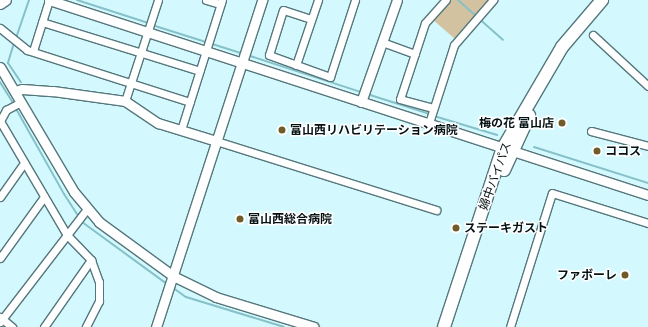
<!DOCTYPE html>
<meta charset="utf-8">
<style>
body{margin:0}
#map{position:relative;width:648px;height:327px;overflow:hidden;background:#d3f9fe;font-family:"Open Sans","Noto Sans JP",sans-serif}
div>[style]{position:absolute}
.green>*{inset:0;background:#d3c2a0}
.stream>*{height:2px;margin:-1px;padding:0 1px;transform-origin:1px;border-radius:1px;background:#85c1c8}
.roads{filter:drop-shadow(1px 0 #55777c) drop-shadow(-1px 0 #55777c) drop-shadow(0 1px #55777c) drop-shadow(0 -1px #55777c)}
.minor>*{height:7px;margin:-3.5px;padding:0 3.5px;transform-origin:3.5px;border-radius:3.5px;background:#fff}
.tertiary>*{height:9px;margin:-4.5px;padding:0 4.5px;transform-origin:4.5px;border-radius:4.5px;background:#fff}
.trunk>*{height:12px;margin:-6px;padding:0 6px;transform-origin:6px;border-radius:6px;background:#fff}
.dots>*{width:11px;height:11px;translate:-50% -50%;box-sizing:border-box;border:2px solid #fff;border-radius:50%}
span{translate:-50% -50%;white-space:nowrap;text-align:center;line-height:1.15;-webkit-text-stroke:3px #fff;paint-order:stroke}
.poi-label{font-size:12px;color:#051214;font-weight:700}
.right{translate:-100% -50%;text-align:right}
.left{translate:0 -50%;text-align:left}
.street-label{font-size:12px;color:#051214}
</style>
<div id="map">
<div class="green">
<i style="clip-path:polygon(449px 0,489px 0,455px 39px,432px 19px)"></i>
</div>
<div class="stream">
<i style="left:77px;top:0;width:75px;rotate:17.9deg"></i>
<i style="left:458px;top:0;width:60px;rotate:41.6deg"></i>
<i style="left:152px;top:25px;width:93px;rotate:17.5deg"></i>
<i style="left:16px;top:38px;width:40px;rotate:-71.1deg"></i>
<i style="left:14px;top:43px;width:21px;rotate:107deg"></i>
<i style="left:8px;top:63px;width:23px;rotate:56deg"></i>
<i style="left:247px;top:55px;width:120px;rotate:18deg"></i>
<i style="left:0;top:82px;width:25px;rotate:58deg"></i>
<i style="left:367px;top:94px;width:66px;rotate:17.6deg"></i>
<i style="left:15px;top:107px;width:100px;rotate:60.6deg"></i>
<i style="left:64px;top:194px;width:33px;rotate:57deg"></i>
<i style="left:82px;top:222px;width:105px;rotate:36.1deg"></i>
<i style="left:434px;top:116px;width:66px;rotate:16.8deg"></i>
<i style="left:534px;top:147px;width:120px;rotate:17.5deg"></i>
<i style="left:172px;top:287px;width:17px;rotate:36deg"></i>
<i style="left:186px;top:297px;width:102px;rotate:17deg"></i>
</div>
<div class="roads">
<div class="minor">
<i style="left:206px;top:0;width:15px;rotate:16deg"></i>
<i style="left:311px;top:19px;width:29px;rotate:-162deg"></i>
<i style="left:283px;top:10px;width:47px;rotate:107.3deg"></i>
<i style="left:269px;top:55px;width:65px;rotate:19.8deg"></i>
<i style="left:330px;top:77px;width:81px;rotate:-72deg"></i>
<i style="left:42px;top:22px;width:165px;rotate:17.2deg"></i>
<i style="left:0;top:28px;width:35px;rotate:39deg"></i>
<i style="left:27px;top:50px;width:171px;rotate:17.7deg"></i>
<i style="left:593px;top:35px;width:75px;rotate:42.8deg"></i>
<i style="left:382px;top:42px;width:35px;rotate:20deg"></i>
<i style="left:33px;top:51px;width:53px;rotate:-72.6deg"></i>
<i style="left:296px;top:65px;width:69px;rotate:-71.3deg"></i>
<i style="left:125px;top:101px;width:106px;rotate:-71.9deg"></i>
<i style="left:433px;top:108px;width:34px;rotate:-165deg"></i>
<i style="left:400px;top:99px;width:80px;rotate:-71.8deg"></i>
<i style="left:425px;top:23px;width:31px;rotate:-48deg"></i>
<i style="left:0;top:121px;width:132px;rotate:59.6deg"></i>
<i style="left:67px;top:235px;width:35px;rotate:46deg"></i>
<i style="left:91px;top:260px;width:23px;rotate:70deg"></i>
<i style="left:99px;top:282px;width:19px;rotate:90deg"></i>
<i style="left:99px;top:301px;width:29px;rotate:117deg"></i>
<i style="left:0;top:121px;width:13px;rotate:-61deg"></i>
<i style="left:6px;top:110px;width:17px;rotate:-28deg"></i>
<i style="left:429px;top:123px;width:82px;rotate:-72.2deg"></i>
<i style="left:454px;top:45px;width:60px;rotate:-49.1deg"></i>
<i style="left:181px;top:130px;width:136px;rotate:-72.5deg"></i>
<i style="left:591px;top:131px;width:59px;rotate:14.7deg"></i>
<i style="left:216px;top:141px;width:231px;rotate:17.4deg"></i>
<i style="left:0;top:197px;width:42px;rotate:-54.8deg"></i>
<i style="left:0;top:258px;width:75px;rotate:-54.2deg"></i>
<i style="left:0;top:317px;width:16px;rotate:40deg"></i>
<i style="left:0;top:322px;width:143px;rotate:-52.4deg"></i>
<i style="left:44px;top:327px;width:82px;rotate:-55deg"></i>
<i style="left:510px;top:327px;width:140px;rotate:-72.6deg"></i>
<i style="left:552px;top:193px;width:101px;rotate:17.4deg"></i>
</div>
<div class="tertiary">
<i style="left:49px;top:0;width:630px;rotate:18.03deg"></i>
<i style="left:0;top:4px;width:7px;rotate:-34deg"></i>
<i style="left:0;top:67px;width:145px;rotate:59.4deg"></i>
<i style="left:74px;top:192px;width:39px;rotate:50deg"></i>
<i style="left:99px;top:222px;width:92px;rotate:36.1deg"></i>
<i style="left:173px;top:276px;width:48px;rotate:26deg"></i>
<i style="left:216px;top:297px;width:102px;rotate:17deg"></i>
<i style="left:15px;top:91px;width:7px;rotate:-16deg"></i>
<i style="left:22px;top:89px;width:31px;rotate:4deg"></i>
<i style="left:53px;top:91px;width:73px;rotate:7.9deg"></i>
<i style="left:125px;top:101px;width:40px;rotate:34deg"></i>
<i style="left:158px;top:123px;width:61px;rotate:17.2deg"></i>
<i style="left:361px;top:102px;width:108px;rotate:-70.6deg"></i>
<i style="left:156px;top:327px;width:344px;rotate:-72deg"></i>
</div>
<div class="trunk">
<i style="left:504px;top:170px;width:60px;rotate:-65.2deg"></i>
<i style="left:444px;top:327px;width:188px;rotate:-71.8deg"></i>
<i style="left:503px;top:148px;width:117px;rotate:-59.7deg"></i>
<i style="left:562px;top:47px;width:62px;rotate:-49.6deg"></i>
</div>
</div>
<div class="dots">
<i style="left:562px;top:123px;background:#715b2a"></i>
<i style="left:282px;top:130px;background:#715b2a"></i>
<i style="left:597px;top:151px;background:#715b2a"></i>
<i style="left:240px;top:219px;background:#715b2a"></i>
<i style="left:456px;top:228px;background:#715b2a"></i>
<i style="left:625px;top:275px;background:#715b2a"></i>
</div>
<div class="poi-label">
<span class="right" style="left:554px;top:123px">梅の花 富山店</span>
<span class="left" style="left:290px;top:130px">富山西リハビリテーション病院</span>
<span class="left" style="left:605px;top:151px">ココス</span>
<span class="left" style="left:248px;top:219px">富山西総合病院</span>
<span class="left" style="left:464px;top:228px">ステーキガスト</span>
<span class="right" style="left:617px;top:275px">ファボーレ</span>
</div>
<div class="street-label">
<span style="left:495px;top:176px;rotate:-70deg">婦中バイパス</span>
</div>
</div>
